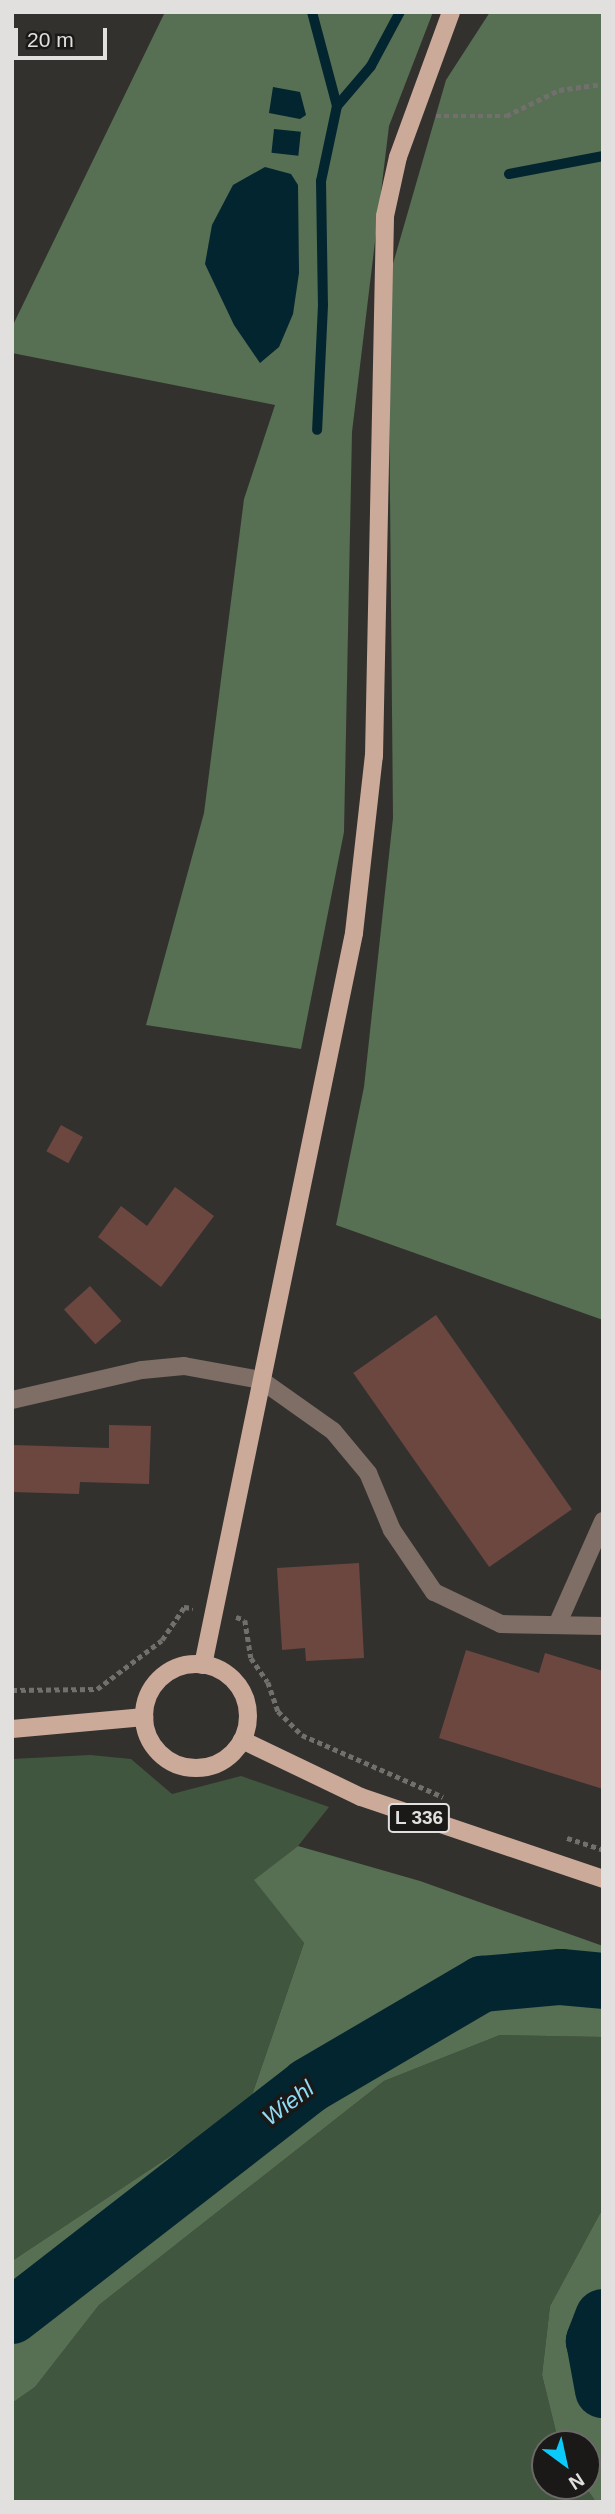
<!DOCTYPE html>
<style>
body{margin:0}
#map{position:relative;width:615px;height:2514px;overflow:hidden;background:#33312e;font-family:Arial,sans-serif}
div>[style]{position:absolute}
.green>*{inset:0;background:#41563e}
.forest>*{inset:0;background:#576f52}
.water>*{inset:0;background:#03252f;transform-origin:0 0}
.stream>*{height:10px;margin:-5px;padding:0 5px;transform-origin:5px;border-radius:5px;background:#03252f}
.river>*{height:56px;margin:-28px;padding:0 28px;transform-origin:28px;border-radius:28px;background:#03252f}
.building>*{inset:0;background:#6c4740;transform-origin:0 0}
.path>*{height:4.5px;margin-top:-2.25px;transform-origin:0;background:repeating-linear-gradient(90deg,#72706d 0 5px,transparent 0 8.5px)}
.minor>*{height:18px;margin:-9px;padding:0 9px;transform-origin:9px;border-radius:9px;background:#7e6e66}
.major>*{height:18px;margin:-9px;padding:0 9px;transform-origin:9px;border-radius:9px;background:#cbaa9a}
.major>.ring{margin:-9px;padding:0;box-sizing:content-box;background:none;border:18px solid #cbaa9a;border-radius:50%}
span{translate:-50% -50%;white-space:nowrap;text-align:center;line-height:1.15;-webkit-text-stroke:7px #1a1918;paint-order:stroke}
.shield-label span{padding:2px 5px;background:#1a1918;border:2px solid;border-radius:5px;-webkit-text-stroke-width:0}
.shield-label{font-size:19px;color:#e2e0de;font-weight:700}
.water-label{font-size:23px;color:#8fdaf4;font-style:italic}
.frame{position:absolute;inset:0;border:14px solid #e2e0de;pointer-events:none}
.north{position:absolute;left:531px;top:2430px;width:70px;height:70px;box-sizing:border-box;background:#1a1918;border:2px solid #6a6967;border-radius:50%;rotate:147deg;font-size:19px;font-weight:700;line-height:28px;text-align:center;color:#e2e0de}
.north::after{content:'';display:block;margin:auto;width:24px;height:32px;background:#0bcafa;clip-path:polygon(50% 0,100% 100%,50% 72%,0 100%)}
.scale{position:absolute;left:14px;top:28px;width:93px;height:32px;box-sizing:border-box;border:4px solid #e2e0de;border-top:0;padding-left:9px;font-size:21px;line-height:24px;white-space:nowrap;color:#e2e0de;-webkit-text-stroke:5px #1a1918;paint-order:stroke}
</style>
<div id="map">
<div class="green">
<i style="clip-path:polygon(90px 1755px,131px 1759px,172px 1794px,241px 1776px,329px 1807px,298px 1846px,255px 1880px,304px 1943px,249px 2104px,12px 2261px,12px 1759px)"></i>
<i style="clip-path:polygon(500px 2035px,603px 2037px,603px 2208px,550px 2306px,542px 2375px,559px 2444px,545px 2444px,545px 2486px,585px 2486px,596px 2502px,12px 2502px,12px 2403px,35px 2387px,99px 2305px,384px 2081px)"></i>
</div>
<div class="forest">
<i style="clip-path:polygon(165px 12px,433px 12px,389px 126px,352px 432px,344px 832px,301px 1049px,146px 1025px,204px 813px,244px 499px,275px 405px,12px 353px,12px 327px)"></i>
<i style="clip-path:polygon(490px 12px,603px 12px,603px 1320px,336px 1225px,364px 1087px,393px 818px,388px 281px,446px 80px)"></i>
<i style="clip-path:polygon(298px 1846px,420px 1881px,603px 1946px,603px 2037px,500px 2035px,384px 2081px,99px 2305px,35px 2387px,12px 2403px,12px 2261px,249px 2104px,304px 1943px,254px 1880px)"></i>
<i style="clip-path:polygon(603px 2208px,603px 2502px,596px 2502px,585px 2486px,587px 2444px,559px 2444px,542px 2375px,550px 2306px)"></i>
</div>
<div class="water">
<i style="clip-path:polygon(273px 87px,300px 92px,306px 115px,300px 119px,269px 113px)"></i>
<i style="left:274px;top:129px;width:27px;height:24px;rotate:6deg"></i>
<i style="clip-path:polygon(265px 167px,291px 174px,298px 185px,299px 273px,293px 314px,279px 347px,260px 363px,234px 325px,205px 264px,212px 225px,233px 185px)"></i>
</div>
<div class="stream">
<i style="left:312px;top:12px;width:97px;rotate:75.1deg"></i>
<i style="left:337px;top:106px;width:77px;rotate:102deg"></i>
<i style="left:321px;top:181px;width:124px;rotate:89.1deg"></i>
<i style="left:323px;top:305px;width:125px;rotate:92.7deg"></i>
<i style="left:337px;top:106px;width:52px;rotate:-49.6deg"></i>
<i style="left:371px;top:66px;width:61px;rotate:-61.8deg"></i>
<i style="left:509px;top:174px;width:96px;rotate:-10.8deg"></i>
</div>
<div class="river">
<i style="left:12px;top:2316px;width:375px;rotate:-37.8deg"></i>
<i style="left:308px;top:2086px;width:202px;rotate:-30.4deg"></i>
<i style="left:482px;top:1984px;width:79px;rotate:-5.1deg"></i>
<i style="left:561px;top:1977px;width:42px;rotate:5.4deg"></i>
<i style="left:603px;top:2317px;width:26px;rotate:111deg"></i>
<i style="left:594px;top:2341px;width:50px;rotate:79.6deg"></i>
</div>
<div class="building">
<i style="left:61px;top:1125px;width:25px;height:30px;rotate:29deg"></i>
<i style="clip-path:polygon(175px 1187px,214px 1216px,161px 1287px,98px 1237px,121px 1206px,147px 1226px)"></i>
<i style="left:90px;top:1286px;width:47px;height:35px;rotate:48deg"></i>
<i style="left:436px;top:1315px;width:237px;height:101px;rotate:55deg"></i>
<i style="clip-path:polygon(109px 1425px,151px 1426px,149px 1484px,80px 1482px,79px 1494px,12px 1492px,12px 1445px,109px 1448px)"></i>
<i style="clip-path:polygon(359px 1563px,364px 1658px,306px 1661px,305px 1648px,282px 1650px,277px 1568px)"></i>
<i style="clip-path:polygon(466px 1650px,539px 1673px,545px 1653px,603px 1671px,603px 1789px,439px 1738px)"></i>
</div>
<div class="path">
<i style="left:436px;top:116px;width:70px"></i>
<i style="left:506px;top:116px;width:59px;rotate:-26.1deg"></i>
<i style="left:559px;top:90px;width:44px;rotate:-7.8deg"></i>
<i style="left:236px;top:1617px;width:9px;rotate:18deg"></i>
<i style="left:245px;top:1620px;width:38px;rotate:81deg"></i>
<i style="left:251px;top:1658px;width:29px;rotate:55deg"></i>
<i style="left:268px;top:1682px;width:31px;rotate:71deg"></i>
<i style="left:278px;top:1711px;width:34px;rotate:45deg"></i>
<i style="left:302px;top:1735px;width:154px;rotate:23.7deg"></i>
<i style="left:12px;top:1690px;width:85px;rotate:-0.7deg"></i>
<i style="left:97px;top:1689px;width:81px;rotate:-37deg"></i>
<i style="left:162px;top:1640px;width:40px;rotate:-56deg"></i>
<i style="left:184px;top:1607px;width:9px;rotate:6deg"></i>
<i style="left:567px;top:1838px;width:38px;rotate:18deg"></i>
</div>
<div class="minor">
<i style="left:12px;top:1400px;width:133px;rotate:-13deg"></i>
<i style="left:142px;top:1370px;width:42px;rotate:-5.4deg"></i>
<i style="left:184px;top:1366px;width:78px;rotate:10.3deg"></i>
<i style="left:261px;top:1380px;width:88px;rotate:35.3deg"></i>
<i style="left:333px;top:1431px;width:55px;rotate:50.2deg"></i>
<i style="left:368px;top:1473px;width:62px;rotate:67.2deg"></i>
<i style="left:392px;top:1530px;width:75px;rotate:55.9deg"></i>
<i style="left:434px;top:1592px;width:74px;rotate:25.5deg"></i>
<i style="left:501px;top:1624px;width:102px;rotate:1.1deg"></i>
<i style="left:557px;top:1625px;width:114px;rotate:-66.1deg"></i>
</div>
<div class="major">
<i class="ring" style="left:144px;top:1664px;width:86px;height:86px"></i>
<i style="left:203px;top:1665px;width:747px;rotate:-78.34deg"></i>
<i style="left:354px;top:933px;width:178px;rotate:-83.6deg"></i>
<i style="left:374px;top:756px;width:540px;rotate:-88.83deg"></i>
<i style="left:385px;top:216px;width:60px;rotate:-77.6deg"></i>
<i style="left:398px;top:157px;width:154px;rotate:-69.9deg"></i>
<i style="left:12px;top:1729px;width:133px;rotate:-5.2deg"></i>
<i style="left:242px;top:1740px;width:132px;rotate:25.6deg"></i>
<i style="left:361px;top:1797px;width:256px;rotate:18.7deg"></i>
</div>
<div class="shield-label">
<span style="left:419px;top:1818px">L 336</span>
</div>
<div class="water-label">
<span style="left:288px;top:2103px;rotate:-37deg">Wiehl</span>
</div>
<div class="frame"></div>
<div class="north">N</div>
<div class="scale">20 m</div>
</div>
